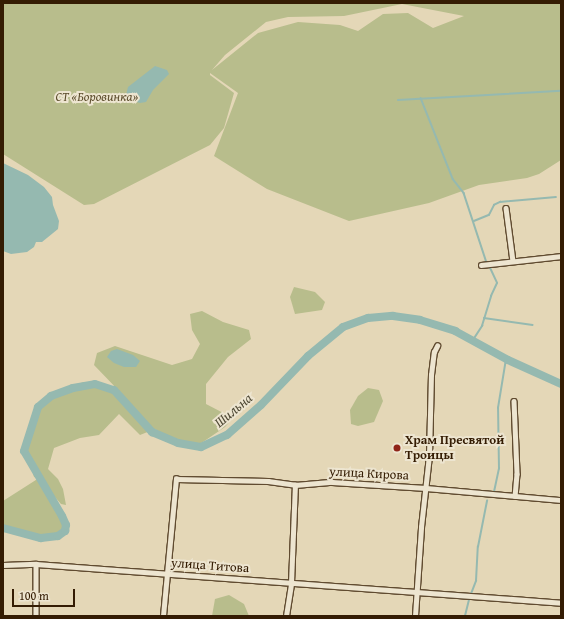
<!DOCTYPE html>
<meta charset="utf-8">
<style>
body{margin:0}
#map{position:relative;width:564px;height:619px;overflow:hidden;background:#e4d7b7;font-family:"Gentium Book Plus",serif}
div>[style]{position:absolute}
.green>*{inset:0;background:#b8bd8c}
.water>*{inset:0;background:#95b9b0}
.stream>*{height:1.5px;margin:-0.75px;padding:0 0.75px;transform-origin:0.75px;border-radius:0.75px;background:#95b9b0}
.river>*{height:8px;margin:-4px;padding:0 4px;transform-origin:4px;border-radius:4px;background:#95b9b0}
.roads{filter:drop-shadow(1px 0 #604b30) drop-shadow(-1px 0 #604b30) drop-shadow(0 1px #604b30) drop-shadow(0 -1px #604b30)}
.minor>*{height:4.5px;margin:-2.25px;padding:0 2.25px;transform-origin:2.25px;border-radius:2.25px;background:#ede5d0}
.dots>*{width:11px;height:11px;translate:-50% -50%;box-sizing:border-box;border:2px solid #ede5d0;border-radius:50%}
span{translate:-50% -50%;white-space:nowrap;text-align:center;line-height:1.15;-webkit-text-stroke:4px #ede5d0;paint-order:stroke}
.park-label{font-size:13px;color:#5c4c2c;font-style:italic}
.poi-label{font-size:13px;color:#341c03;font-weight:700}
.left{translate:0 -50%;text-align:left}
.street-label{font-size:13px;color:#341c03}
.water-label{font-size:14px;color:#514b37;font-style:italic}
.frame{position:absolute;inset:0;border:4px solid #341c03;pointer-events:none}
.scale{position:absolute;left:12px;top:589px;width:63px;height:18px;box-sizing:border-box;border:2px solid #341c03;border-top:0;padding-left:5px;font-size:12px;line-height:14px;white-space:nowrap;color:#341c03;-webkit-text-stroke:3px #ede5d0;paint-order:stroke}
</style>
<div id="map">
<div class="green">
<i style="clip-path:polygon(evenodd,3px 3px,561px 3px,561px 160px,539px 174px,527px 178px,479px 185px,429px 203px,349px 221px,267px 189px,214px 156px,238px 93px,210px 73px,210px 75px,234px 93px,224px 128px,210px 145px,94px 204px,84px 205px,3px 154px,3px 3px,402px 4px,464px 16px,433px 28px,408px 13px,383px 14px,358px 31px,340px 25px,298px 22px,258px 33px,212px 70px,225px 55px,266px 22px,288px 17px,344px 16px,402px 4px)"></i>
<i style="clip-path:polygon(294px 287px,315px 292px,325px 302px,322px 310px,295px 314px,290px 297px)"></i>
<i style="clip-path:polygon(202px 311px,223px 322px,249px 330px,251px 339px,228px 357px,206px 384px,206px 404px,233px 418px,225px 427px,197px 446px,174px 442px,155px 429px,140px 435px,119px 414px,99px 435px,80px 438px,54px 448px,48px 469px,58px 479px,63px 489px,66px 505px,61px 504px,41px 481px,62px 516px,66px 525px,65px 531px,58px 536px,41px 538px,3px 528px,3px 501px,39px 478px,34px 477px,25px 442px,33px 412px,55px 391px,84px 382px,102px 384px,121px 393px,94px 365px,97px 353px,115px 346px,172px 365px,192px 359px,200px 344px,192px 330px,190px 314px)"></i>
<i style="clip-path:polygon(368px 388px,379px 390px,383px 401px,374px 422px,358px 426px,351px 424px,350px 410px,358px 396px)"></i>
<i style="clip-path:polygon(229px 595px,244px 604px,249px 616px,212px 616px,215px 599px)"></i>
</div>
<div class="water">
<i style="clip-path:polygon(155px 66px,167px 70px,169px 74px,153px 90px,146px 102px,140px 103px,130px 100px,126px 95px,128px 87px)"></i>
<i style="clip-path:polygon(3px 163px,28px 175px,44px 187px,52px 197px,53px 205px,59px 221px,58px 229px,42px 242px,36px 242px,34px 247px,27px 252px,11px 254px,3px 251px)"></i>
<i style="clip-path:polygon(117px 349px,133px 355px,140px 361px,136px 367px,124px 367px,114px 363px,107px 357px,111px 351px)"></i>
</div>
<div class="stream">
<i style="left:421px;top:98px;width:87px;rotate:68.4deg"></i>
<i style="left:453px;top:179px;width:18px;rotate:52deg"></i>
<i style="left:464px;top:193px;width:74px;rotate:71.8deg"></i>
<i style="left:398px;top:100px;width:163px;rotate:-3.2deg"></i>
<i style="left:474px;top:221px;width:16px;rotate:-22deg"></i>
<i style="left:489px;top:215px;width:11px;rotate:-63deg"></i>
<i style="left:494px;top:205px;width:7px;rotate:-27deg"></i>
<i style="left:500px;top:202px;width:56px;rotate:-5.1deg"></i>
<i style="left:484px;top:318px;width:49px;rotate:8.1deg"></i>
<i style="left:473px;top:340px;width:17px;rotate:-57deg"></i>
<i style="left:482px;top:326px;width:31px;rotate:-73deg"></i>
<i style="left:491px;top:296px;width:14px;rotate:-65deg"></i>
<i style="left:497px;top:283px;width:19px;rotate:-115deg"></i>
<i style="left:494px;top:492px;width:24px;rotate:-78deg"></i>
<i style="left:499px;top:469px;width:61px;rotate:-90.9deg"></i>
<i style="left:498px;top:408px;width:50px;rotate:-80.7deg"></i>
<i style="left:471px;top:594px;width:14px;rotate:-69deg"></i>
<i style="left:476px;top:581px;width:34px;rotate:-87deg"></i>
<i style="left:478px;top:547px;width:47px;rotate:-78.9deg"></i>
<i style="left:465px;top:616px;width:16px;rotate:-76deg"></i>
</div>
<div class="river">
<i style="left:3px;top:528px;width:39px;rotate:15deg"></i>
<i style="left:41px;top:538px;width:17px;rotate:-7deg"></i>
<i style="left:58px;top:536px;width:9px;rotate:-36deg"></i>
<i style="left:65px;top:531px;width:6px;rotate:-81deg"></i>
<i style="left:66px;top:525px;width:10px;rotate:-114deg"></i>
<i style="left:62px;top:516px;width:75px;rotate:-120.3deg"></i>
<i style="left:24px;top:451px;width:46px;rotate:-72.3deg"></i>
<i style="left:38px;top:407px;width:17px;rotate:-40deg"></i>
<i style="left:51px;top:396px;width:23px;rotate:-20deg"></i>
<i style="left:73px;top:388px;width:22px;rotate:-10deg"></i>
<i style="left:95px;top:384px;width:20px;rotate:18deg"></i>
<i style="left:114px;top:390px;width:57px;rotate:47.9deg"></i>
<i style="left:152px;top:432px;width:28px;rotate:23deg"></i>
<i style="left:178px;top:443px;width:23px;rotate:10deg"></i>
<i style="left:201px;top:447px;width:29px;rotate:-25deg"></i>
<i style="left:227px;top:435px;width:45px;rotate:-41.4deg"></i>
<i style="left:261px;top:405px;width:68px;rotate:-46.2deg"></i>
<i style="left:308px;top:356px;width:45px;rotate:-39.6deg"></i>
<i style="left:343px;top:327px;width:27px;rotate:-20deg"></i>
<i style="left:368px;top:318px;width:25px;rotate:-5deg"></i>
<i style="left:393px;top:316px;width:27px;rotate:8deg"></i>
<i style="left:420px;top:320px;width:37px;rotate:17deg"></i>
<i style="left:455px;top:331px;width:60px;rotate:28.7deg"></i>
<i style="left:508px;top:360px;width:58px;rotate:24.4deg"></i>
</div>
<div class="roads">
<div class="minor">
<i style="left:506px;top:208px;width:53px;rotate:82.5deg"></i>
<i style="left:481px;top:265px;width:81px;rotate:-6.4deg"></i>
<i style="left:514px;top:401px;width:73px;rotate:87.6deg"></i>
<i style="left:517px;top:474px;width:22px;rotate:95deg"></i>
<i style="left:36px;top:564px;width:52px;rotate:90deg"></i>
<i style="left:3px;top:565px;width:33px;rotate:-2deg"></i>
<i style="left:36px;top:564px;width:67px;rotate:4.3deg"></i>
<i style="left:103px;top:569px;width:459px;rotate:4.2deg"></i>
<i style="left:163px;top:616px;width:138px;rotate:-84.6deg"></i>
<i style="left:176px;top:479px;width:92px;rotate:1.2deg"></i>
<i style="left:268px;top:481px;width:27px;rotate:8deg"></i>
<i style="left:295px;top:485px;width:37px;rotate:-5deg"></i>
<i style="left:332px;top:482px;width:94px;rotate:3.7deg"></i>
<i style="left:426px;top:488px;width:136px;rotate:5.1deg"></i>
<i style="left:286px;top:616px;width:33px;rotate:-81deg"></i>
<i style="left:291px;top:583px;width:98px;rotate:-87.7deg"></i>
<i style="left:415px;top:616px;width:89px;rotate:-86.1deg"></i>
<i style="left:421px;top:527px;width:71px;rotate:-83.6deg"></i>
<i style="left:429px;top:456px;width:81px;rotate:-88.6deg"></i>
<i style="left:431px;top:375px;width:23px;rotate:-83deg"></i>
<i style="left:434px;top:352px;width:7px;rotate:-63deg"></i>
</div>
</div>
<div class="dots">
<i style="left:397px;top:448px;background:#8f2418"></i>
</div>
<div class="park-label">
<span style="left:97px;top:97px">СТ «Боровинка»</span>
</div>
<div class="poi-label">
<span class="left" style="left:405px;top:448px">Храм Пресвятой<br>Троицы</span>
</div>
<div class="street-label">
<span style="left:369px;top:474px;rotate:3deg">улица Кирова</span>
<span style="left:210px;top:566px;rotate:4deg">улица Титова</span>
</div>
<div class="water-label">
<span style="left:233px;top:410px;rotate:-40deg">Шильна</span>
</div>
<div class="frame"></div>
<div class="scale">100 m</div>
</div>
